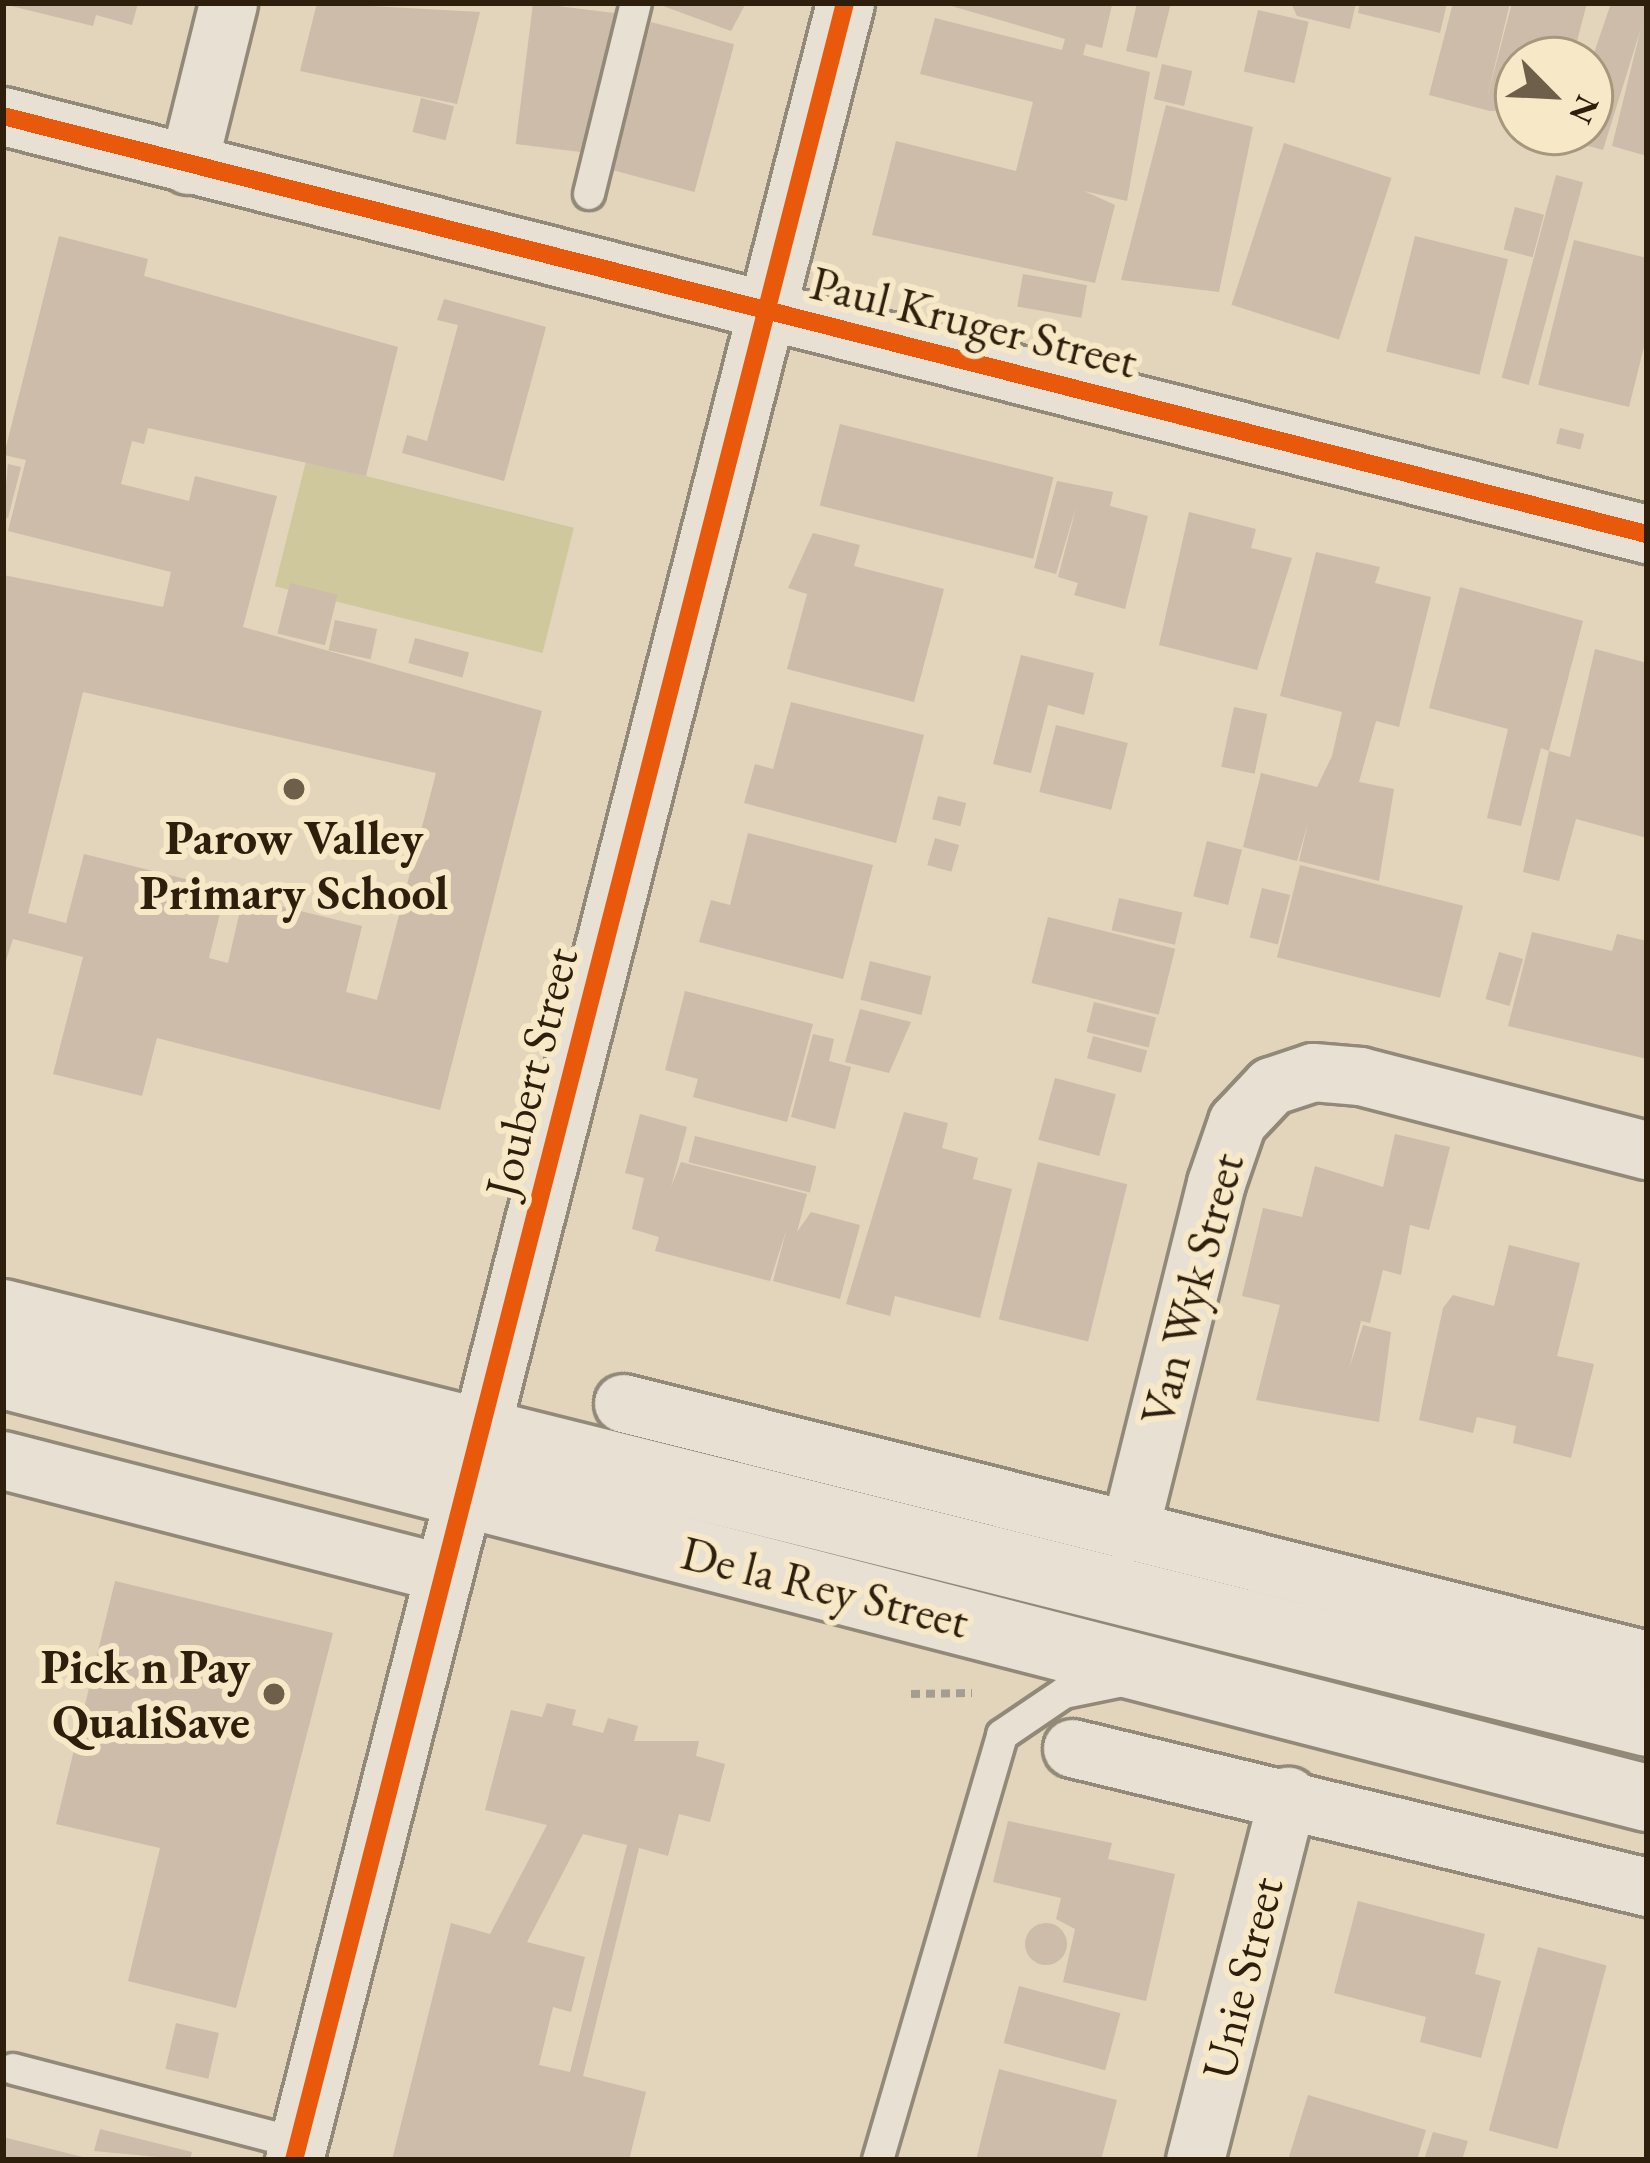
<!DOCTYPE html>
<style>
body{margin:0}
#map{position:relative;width:1650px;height:2163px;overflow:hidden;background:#e2d5bb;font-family:"EB Garamond",serif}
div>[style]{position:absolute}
.green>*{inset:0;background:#cfc89d;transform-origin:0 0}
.building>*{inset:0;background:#ccbca9;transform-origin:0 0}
.round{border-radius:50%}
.path>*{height:8px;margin-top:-4px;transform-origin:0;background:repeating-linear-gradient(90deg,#a49e92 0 9px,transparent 0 15px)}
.roads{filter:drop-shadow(3px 0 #928978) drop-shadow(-3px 0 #928978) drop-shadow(0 3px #928978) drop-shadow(0 -3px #928978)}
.lane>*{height:30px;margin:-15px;padding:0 15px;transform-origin:15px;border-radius:15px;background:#e7e0d3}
.street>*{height:57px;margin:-28.5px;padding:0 28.5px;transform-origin:28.5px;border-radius:28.5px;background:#e7e0d3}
.secondary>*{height:66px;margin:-33px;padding:0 33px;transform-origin:33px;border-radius:33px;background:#e7e0d3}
.cycleway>*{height:18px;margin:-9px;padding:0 9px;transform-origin:9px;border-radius:9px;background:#e8590c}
.dots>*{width:33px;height:33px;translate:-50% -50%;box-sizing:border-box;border:6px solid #f7e8c8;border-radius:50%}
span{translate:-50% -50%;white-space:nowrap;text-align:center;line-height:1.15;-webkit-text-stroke:12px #f7e8c8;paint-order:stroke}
.street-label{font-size:48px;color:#2e1f0c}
.poi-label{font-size:48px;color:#2e1f0c;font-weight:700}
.right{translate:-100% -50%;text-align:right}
.frame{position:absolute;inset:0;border:6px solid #2e1f0c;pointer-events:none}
.north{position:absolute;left:1494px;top:36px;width:120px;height:120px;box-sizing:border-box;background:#f7e8c8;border:3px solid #a7987d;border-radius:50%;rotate:114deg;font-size:33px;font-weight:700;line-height:48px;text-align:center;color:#2e1f0c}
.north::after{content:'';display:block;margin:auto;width:42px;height:54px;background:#6d5f49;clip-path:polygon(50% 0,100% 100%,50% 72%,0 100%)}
</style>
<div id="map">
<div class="green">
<i style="left:306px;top:461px;width:276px;height:129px;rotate:14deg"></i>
</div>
<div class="building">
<i style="clip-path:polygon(138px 3px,132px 25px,96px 15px,93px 26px,7px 5px)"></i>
<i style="clip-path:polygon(317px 3px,480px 12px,457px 104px,300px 71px)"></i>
<i style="left:533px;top:3px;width:88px;height:142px;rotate:7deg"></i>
<i style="clip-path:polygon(655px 3px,746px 3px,731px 31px)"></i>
<i style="clip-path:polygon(941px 3px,1112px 5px,1102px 48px,1086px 44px,1083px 55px,1150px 72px,1127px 201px,1084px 191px,1115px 205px,1095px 283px,872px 235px,896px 141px,1016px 171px,1033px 102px,920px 74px,935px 18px,1062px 50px,1065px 39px)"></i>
<i style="clip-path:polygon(1137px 3px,1171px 3px,1157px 58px,1126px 51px)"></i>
<i style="clip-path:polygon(1291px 3px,1356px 3px,1350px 29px,1297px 16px)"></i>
<i style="clip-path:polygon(1360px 3px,1447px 3px,1440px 33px,1358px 13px)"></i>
<i style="clip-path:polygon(1453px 3px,1510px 3px,1486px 102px,1512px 3px,1587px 3px,1572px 60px,1518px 60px,1518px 110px,1490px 111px,1429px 95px)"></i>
<i style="clip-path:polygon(1611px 3px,1647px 4px,1647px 156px,1612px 146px,1641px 28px,1603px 150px,1574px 142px,1590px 132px,1590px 65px)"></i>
<i style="left:1258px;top:10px;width:52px;height:63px;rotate:13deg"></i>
<i style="left:651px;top:22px;width:86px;height:153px;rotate:15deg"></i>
<i style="left:1162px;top:64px;width:31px;height:36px;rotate:13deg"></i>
<i style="left:421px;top:98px;width:34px;height:35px;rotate:14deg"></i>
<i style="clip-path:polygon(1166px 105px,1253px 127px,1219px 292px,1121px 280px)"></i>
<i style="left:1284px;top:143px;width:113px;height:170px;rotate:18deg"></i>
<i style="left:1556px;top:175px;width:28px;height:210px;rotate:15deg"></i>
<i style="left:1515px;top:207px;width:30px;height:44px;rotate:15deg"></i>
<i style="clip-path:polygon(evenodd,59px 236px,148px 259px,144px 276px,398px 347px,366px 476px,148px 428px,144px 444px,132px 441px,121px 484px,189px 501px,195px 476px,277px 496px,243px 627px,542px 711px,440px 1110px,157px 1038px,142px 1096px,53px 1074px,83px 957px,13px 939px,3px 970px,3px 575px,163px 607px,171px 572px,8px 531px,26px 460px,4px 455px,59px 236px,83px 692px,436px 773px,377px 1000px,346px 992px,362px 926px,243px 897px,228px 963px,209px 958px,226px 889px,84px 854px,66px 923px,28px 913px,83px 692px)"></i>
<i style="left:1415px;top:236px;width:96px;height:119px;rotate:14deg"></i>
<i style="clip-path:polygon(1574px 240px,1647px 258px,1647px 335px,1629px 407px,1538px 385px)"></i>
<i style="left:1023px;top:274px;width:65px;height:33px;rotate:10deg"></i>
<i style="clip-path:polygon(444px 299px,546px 327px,504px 481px,402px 453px,407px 435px,427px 441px,458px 325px,437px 320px)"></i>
<i style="left:840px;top:424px;width:220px;height:84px;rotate:14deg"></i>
<i style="left:1560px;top:428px;width:25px;height:16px;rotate:14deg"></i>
<i style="clip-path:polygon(8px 464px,21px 467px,8px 518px,3px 516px)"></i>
<i style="clip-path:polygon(1057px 481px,1113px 492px,1110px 506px,1148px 516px,1125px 609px,1074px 595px,1078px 583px,1058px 577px,1077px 504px,1056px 574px,1034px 568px)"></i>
<i style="clip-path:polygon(1189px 512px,1256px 529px,1251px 548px,1292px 558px,1257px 670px,1159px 645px)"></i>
<i style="clip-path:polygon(813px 533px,860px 545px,854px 566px,944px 589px,914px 702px,787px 669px,807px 594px,788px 588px)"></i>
<i style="clip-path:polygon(1316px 552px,1380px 567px,1375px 583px,1431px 597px,1399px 727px,1376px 721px,1359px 782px,1394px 789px,1379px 881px,1299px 861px,1308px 823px,1297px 861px,1243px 847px,1261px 773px,1317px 787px,1332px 756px,1342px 712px,1280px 696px)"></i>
<i style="left:290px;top:583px;width:49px;height:52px;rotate:14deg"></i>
<i style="clip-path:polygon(1460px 587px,1583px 621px,1549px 751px,1570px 757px,1595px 649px,1647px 663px,1647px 838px,1576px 819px,1559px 881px,1523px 872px,1549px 751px,1541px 748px,1521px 826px,1487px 818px,1508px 729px,1429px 708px)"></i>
<i style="left:335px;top:620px;width:43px;height:31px;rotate:12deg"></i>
<i style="left:415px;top:638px;width:56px;height:26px;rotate:15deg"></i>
<i style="clip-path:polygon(1021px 655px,1094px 673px,1084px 715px,1048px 705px,1031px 773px,993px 764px)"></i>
<i style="clip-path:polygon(791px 702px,924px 735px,896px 843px,744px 803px,755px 764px,773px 769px)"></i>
<i style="left:1234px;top:707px;width:34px;height:61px;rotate:12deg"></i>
<i style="left:1056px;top:725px;width:74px;height:69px;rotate:14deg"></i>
<i style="left:938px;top:796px;width:29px;height:24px;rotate:14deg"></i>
<i style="clip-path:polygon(748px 833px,873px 865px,843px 979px,699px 942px,711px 900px,730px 905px)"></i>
<i style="left:935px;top:838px;width:25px;height:28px;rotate:16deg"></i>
<i style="left:1207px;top:841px;width:36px;height:57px;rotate:14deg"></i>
<i style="left:1300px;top:865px;width:168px;height:95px;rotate:14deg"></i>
<i style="left:1262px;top:888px;width:29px;height:51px;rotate:14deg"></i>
<i style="left:1119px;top:898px;width:65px;height:33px;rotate:13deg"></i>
<i style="left:1048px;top:917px;width:131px;height:68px;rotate:14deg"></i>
<i style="clip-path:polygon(1532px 932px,1612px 951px,1617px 934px,1647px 941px,1647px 1059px,1508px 1026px)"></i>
<i style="left:1499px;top:952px;width:25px;height:49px;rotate:16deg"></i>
<i style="left:870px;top:961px;width:63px;height:40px;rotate:14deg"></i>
<i style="clip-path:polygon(685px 991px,813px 1024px,787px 1122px,693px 1097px,698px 1079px,665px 1070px)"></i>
<i style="left:1094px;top:1002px;width:64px;height:31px;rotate:14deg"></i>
<i style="clip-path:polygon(860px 1009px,911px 1022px,889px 1073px,845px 1062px)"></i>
<i style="clip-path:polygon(813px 1034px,834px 1039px,829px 1061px,851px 1067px,835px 1129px,791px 1117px)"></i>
<i style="left:1093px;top:1036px;width:56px;height:23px;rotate:15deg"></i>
<i style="left:1055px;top:1078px;width:63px;height:64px;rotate:15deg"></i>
<i style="clip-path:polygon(904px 1112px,948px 1123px,942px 1148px,978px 1158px,973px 1179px,1012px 1189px,980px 1318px,895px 1296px,890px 1316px,846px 1304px)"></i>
<i style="clip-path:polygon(640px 1114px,687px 1127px,671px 1187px,681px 1162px,807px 1194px,797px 1232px,811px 1212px,860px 1225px,840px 1299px,773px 1281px,787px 1228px,770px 1281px,655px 1251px,659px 1237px,632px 1229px,644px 1178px,625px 1173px)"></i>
<i style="clip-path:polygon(1395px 1134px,1450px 1147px,1429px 1230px,1410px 1225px,1401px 1275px,1383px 1270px,1370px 1323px,1361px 1321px,1349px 1369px,1363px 1325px,1391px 1332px,1379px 1422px,1256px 1400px,1280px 1305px,1242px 1296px,1263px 1208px,1302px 1217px,1315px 1166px,1383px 1187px)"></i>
<i style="left:695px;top:1136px;width:125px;height:27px;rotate:14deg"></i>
<i style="left:1038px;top:1162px;width:92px;height:162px;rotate:14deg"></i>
<i style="clip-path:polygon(1509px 1245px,1580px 1263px,1557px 1356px,1594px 1364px,1571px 1458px,1513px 1443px,1516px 1426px,1477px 1417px,1473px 1433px,1419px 1420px,1443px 1308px,1453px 1295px,1494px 1306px)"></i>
<i style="clip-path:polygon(115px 1581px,333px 1633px,236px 2008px,128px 1981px,160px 1848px,56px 1824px)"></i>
<i style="clip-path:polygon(evenodd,547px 1703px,576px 1710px,572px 1725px,603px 1733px,608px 1718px,638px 1726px,634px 1741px,699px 1741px,696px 1756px,725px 1764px,710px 1822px,679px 1814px,668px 1856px,639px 1848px,583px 2076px,646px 2092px,629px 2160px,392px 2160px,451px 1923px,490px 1934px,547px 1825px,485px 1810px,511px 1710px,542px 1717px,547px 1703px,583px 1834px,627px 1845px,570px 2072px,539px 2065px,553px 2007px,571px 2012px,585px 1957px,527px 1942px,583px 1834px)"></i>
<i style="clip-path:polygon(1008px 1821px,1112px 1843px,1108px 1859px,1175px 1874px,1146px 2001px,1063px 1982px,1075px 1929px,1056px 1919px,1061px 1898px,993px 1882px)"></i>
<i style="clip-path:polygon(1358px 1901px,1485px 1934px,1475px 1974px,1501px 1981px,1481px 2058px,1420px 2042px,1426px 2017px,1334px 1993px)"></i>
<i class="round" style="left:1025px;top:1923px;width:42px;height:42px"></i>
<i style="left:1538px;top:1947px;width:71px;height:190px;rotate:15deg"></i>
<i style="left:1019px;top:1986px;width:105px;height:59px;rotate:15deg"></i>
<i style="left:176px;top:2023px;width:44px;height:47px;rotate:13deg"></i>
<i style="clip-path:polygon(999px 2069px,1117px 2100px,1101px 2160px,976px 2160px)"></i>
<i style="clip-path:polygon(1308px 2095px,1426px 2130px,1417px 2160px,1288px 2160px)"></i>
<i style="clip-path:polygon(100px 2129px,192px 2152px,190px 2160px,94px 2151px)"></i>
<i style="clip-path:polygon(1433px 2132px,1468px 2141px,1462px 2160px,1424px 2160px)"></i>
<i style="clip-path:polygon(3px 2137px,87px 2158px,87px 2160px,3px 2160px)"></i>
</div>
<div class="path">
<i style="left:911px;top:1694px;width:61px;rotate:-0.9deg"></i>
</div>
<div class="roads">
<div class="lane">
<i style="left:589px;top:194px;width:197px;rotate:-76.2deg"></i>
<i style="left:13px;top:2069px;width:294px;rotate:14.6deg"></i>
<i style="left:878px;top:2160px;width:443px;rotate:-73.7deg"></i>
<i style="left:1002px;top:1735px;width:75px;rotate:-34.1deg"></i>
<i style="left:1064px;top:1693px;width:60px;rotate:-11.5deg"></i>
</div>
<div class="street">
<i style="left:3px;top:116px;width:1696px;rotate:14.27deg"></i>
<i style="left:188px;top:165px;width:167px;rotate:-76.1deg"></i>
<i style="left:623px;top:1403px;width:1056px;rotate:14.09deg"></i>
<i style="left:3px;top:1460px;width:454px;rotate:14.4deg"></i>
<i style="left:1129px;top:1532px;width:360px;rotate:-76deg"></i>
<i style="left:1216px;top:1183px;width:65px;rotate:-71deg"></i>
<i style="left:1237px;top:1122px;width:50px;rotate:-46.6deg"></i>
<i style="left:1271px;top:1086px;width:44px;rotate:-18.4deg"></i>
<i style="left:1313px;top:1072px;width:47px;rotate:4.9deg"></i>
<i style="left:1360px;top:1076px;width:296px;rotate:14.5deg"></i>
<i style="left:1072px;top:1748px;width:592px;rotate:13.59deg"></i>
<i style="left:294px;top:2160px;width:2226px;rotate:-75.67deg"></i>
<i style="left:1195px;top:2160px;width:376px;rotate:-75.7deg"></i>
</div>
<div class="secondary">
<i style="left:3px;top:1313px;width:1694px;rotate:14deg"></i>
<i style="left:3px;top:1375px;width:1698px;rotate:14.43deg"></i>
</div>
</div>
<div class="cycleway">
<i style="left:3px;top:116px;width:1696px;rotate:14.27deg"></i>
<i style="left:294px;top:2160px;width:2226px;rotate:-75.67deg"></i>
</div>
<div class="dots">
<i style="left:294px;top:789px;background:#6d5f49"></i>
<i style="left:274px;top:1694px;background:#6d5f49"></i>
</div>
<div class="street-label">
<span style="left:974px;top:322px;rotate:14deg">Paul Kruger Street</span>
<span style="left:531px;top:1072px;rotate:-76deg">Joubert Street</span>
<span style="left:1192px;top:1289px;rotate:-75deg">Van Wyk Street</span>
<span style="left:825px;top:1587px;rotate:14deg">De la Rey Street</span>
<span style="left:1242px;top:1978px;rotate:-76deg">Unie Street</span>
</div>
<div class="poi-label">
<span style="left:294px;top:865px">Parow Valley<br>Primary School</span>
<span class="right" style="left:250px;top:1694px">Pick n Pay<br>QualiSave</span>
</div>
<div class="frame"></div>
<div class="north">N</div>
</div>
